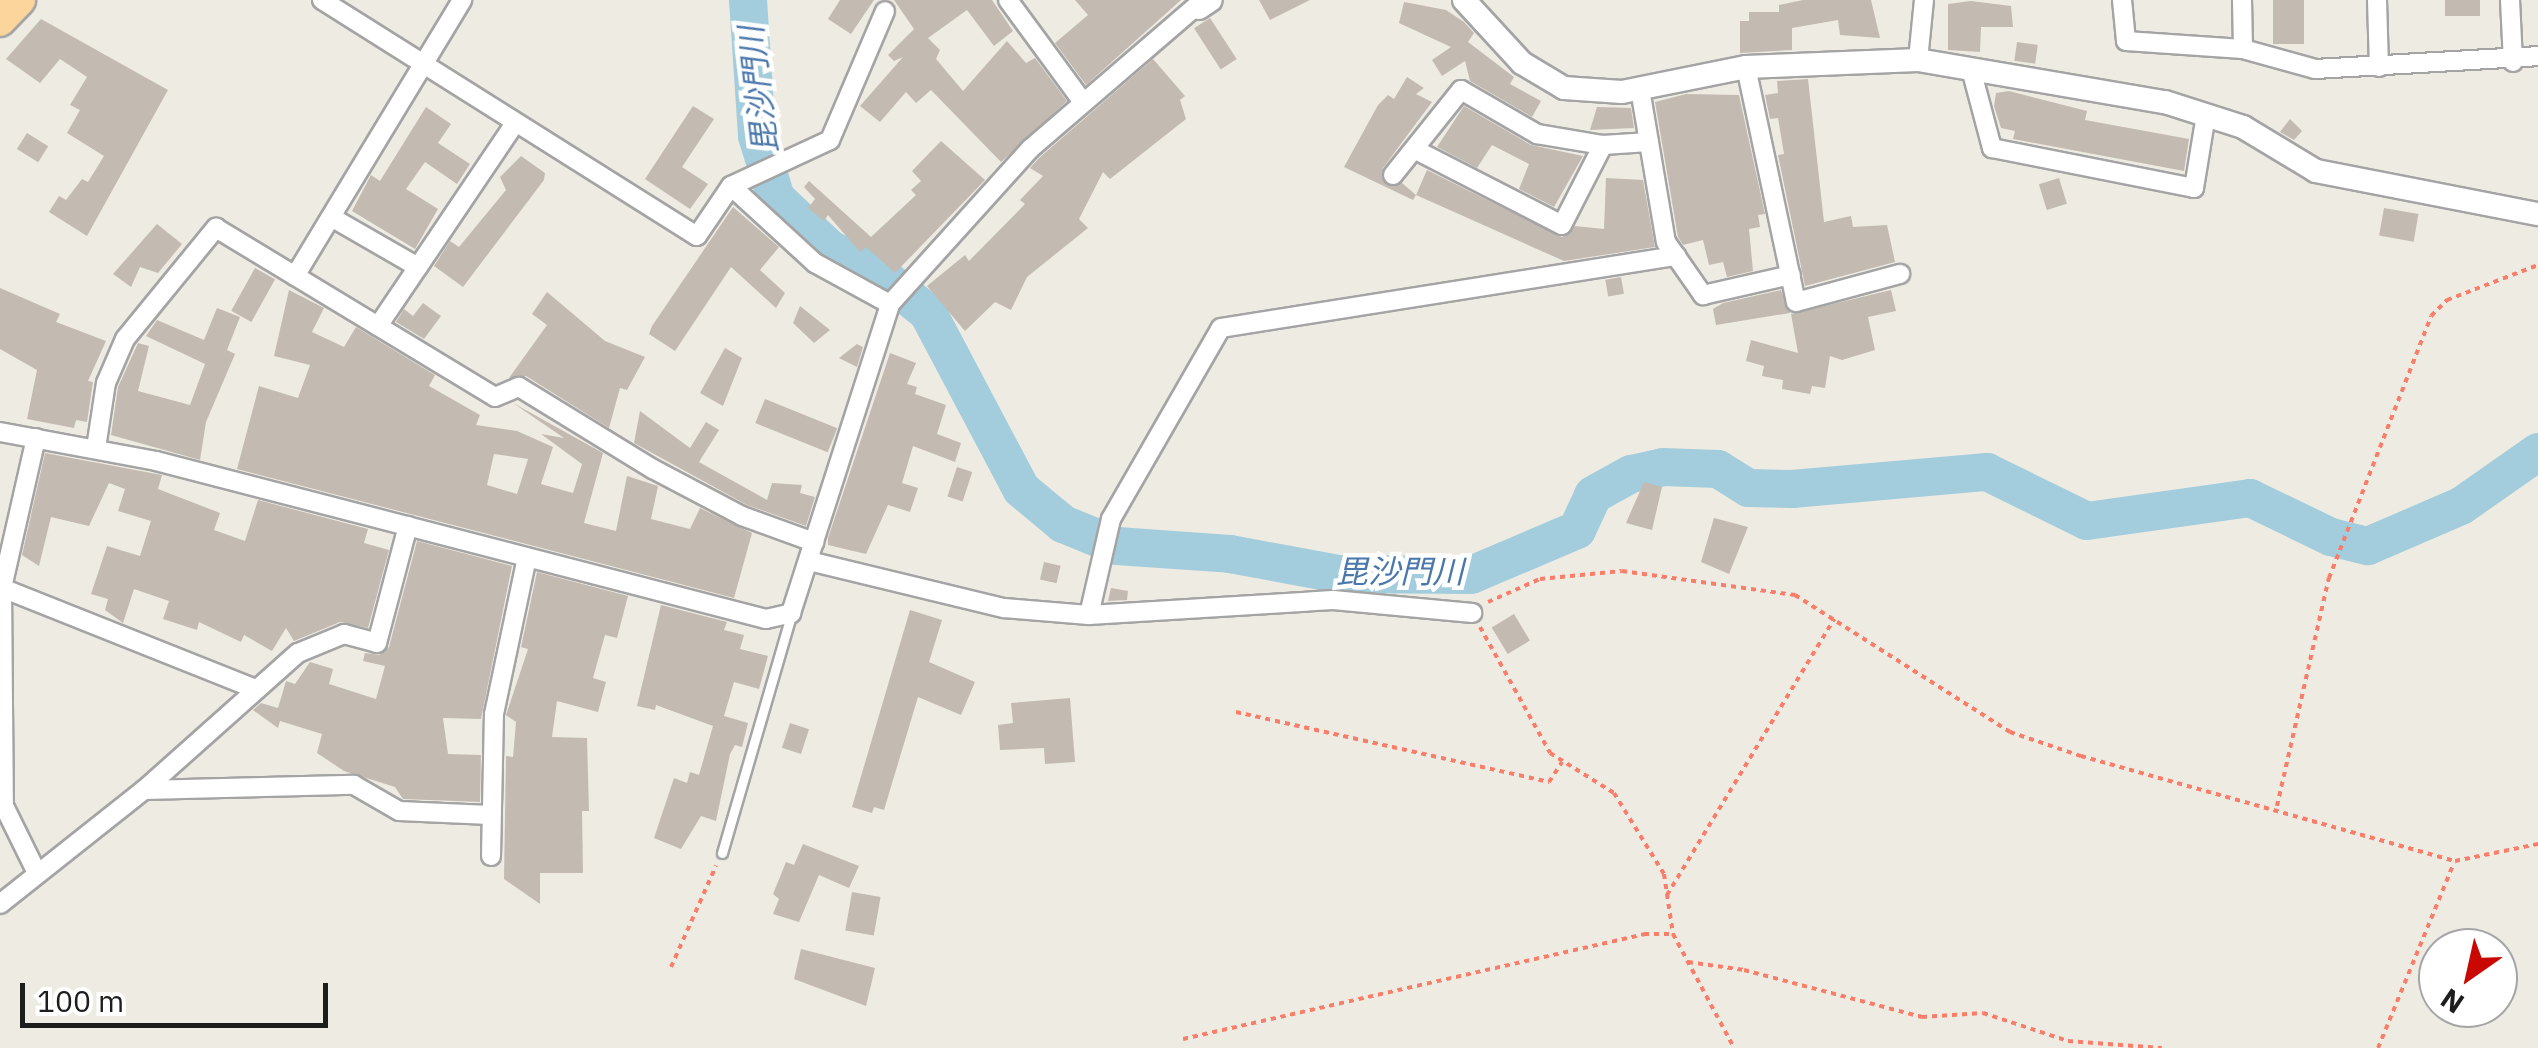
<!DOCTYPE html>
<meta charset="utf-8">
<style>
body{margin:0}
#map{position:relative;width:2538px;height:1048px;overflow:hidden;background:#eeebe3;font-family:"IBM Plex Sans","Noto Sans JP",sans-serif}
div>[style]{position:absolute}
.river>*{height:38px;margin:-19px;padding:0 19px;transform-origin:19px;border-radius:19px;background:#a3cddc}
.building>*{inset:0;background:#c3bab2;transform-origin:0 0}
.path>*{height:4px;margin-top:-2px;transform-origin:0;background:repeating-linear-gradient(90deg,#f97d69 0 5px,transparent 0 10px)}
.roads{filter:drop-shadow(2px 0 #a4a4a4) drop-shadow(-2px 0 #a4a4a4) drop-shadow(0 2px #a4a4a4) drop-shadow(0 -2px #a4a4a4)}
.service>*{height:9px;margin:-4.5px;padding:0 4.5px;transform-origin:4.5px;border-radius:4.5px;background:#fff}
.minor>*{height:18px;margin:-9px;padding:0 9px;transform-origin:9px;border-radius:9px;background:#fff}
.tertiary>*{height:22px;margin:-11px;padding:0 11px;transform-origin:11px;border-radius:11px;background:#fff}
.primary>*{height:30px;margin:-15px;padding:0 15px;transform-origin:15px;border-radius:15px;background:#fbd59b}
span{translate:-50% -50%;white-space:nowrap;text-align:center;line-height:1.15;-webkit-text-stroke:9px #fff;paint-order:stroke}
.water-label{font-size:32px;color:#4a77ac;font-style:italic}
.north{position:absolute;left:2418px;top:928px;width:100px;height:100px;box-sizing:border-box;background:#fff;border:2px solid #a5a5a5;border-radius:50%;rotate:214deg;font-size:28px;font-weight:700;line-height:40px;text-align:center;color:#1d1d1d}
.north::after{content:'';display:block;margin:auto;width:35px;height:45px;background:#c90901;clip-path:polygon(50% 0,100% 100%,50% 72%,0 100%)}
.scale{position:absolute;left:20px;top:983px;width:308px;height:45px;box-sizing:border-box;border:5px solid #1d1d1d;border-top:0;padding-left:12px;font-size:30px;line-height:35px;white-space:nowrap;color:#1d1d1d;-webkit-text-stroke:8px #fff;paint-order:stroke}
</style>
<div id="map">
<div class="river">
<i style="left:748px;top:0;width:136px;rotate:86.2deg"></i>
<i style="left:757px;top:136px;width:65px;rotate:73deg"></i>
<i style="left:776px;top:198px;width:74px;rotate:43.4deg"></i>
<i style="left:830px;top:249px;width:56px;rotate:26.6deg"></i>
<i style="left:880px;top:274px;width:62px;rotate:39.1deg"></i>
<i style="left:928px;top:313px;width:199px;rotate:62.1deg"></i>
<i style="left:1021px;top:489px;width:55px;rotate:39.8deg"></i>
<i style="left:1063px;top:524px;width:58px;rotate:22.2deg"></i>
<i style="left:1117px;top:546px;width:113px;rotate:4deg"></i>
<i style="left:1230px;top:554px;width:110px;rotate:10.5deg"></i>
<i style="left:1338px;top:574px;width:133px;rotate:0.4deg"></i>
<i style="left:1471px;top:575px;width:115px;rotate:-23deg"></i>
<i style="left:1577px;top:530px;width:38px;rotate:-65deg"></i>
<i style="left:1593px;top:495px;width:43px;rotate:-28.9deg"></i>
<i style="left:1631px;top:474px;width:33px;rotate:-12deg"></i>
<i style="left:1663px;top:467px;width:55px;rotate:2.1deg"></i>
<i style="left:1718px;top:469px;width:36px;rotate:32deg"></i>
<i style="left:1749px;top:488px;width:43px;rotate:1.3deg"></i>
<i style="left:1792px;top:489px;width:196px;rotate:-5deg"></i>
<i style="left:1987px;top:472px;width:111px;rotate:26.1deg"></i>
<i style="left:2087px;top:521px;width:165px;rotate:-8deg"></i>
<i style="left:2250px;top:498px;width:90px;rotate:25.7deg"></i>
<i style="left:2331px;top:537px;width:38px;rotate:14deg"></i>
<i style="left:2368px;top:546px;width:101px;rotate:-23.3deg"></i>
<i style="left:2461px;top:506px;width:94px;rotate:-35deg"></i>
</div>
<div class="building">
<i style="clip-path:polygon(840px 0,874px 0,851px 34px,828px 19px)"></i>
<i style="clip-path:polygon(894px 0,992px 0,1013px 31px,994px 46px,967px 10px,928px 38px,940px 50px,936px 59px,963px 91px,1007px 41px,1026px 63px,1035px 58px,1067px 101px,1001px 162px,931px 90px,916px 103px,906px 92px,880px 122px,860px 106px,903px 57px,894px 61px,888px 55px,914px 29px)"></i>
<i style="clip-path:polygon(1075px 0,1181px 0,1086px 85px,1055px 43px,1088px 15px)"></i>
<i style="clip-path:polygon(1259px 0,1310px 0,1270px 20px)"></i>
<i style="clip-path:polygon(1803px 0,1871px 0,1880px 38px,1840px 35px,1838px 20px,1792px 28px,1792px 50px,1740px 53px,1740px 21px,1749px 21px,1749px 12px,1779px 12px,1779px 5px)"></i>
<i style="left:2273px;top:0;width:31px;height:44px"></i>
<i style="left:2445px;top:0;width:35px;height:16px"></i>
<i style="clip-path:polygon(1971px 1px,2011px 6px,2013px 27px,1981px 27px,1980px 52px,1948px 50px,1948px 4px)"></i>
<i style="clip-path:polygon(1404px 2px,1446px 10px,1464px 22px,1474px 33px,1468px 42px,1514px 77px,1510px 84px,1541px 101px,1532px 117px,1470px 81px,1465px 61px,1442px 76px,1432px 60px,1451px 47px,1399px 23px)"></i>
<i style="left:1210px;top:18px;width:49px;height:19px;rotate:57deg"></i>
<i style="clip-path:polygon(41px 19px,168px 90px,87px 236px,49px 212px,59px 196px,66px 200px,82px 179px,88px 182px,104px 156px,67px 133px,80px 110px,70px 105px,87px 77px,60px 59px,40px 83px,6px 59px)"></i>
<i style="left:2017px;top:42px;width:21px;height:19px;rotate:8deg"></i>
<i style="clip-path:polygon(1153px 59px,1185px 96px,1180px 100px,1186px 119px,1110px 179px,1103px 172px,1079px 219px,1088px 228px,1027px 277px,1011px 310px,995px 302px,965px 331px,927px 286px,965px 255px,969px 261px,1025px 204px,1020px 200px,1043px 176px,1030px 168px,1039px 158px)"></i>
<i style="clip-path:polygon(1407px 77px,1424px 88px,1416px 94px,1432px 102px,1383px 168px,1386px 185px,1402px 183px,1416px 195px,1427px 170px,1562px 237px,1575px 226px,1604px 229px,1606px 178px,1643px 180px,1655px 247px,1564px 261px,1416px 195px,1413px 200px,1344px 167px,1378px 105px,1388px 95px,1394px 99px)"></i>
<i style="clip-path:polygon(1808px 79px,1824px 222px,1851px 216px,1853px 227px,1887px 225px,1895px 262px,1805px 286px,1778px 155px,1784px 154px,1778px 118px,1770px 119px,1765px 95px,1778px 93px,1777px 81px)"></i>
<i style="clip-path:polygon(2009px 91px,2087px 111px,2085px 120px,2189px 139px,2184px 171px,2013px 139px,2015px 131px,2001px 128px,1994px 106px,1996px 93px)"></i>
<i style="clip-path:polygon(1686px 94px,1739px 95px,1765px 214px,1758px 215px,1760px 227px,1749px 229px,1753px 271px,1727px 277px,1723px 262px,1709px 265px,1703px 240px,1683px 245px,1678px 237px,1655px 102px)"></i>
<i style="clip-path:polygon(693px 106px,714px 119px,682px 167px,708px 184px,690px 209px,645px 179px)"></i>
<i style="clip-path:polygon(1464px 106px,1531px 145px,1583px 156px,1554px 207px,1519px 189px,1529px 164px,1492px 145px,1477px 168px,1437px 147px)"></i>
<i style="clip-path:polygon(426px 107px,451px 124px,438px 143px,470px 164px,457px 184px,425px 162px,406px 189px,438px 209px,415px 249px,352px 211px,371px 175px,380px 181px)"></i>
<i style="clip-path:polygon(1597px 107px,1631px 108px,1634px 128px,1590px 130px)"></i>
<i style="clip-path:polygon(2290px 119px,2302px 131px,2294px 140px,2280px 132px)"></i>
<i style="left:27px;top:133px;width:25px;height:19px;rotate:32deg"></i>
<i style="clip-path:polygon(941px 141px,985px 180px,895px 273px,866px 247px,860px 252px,828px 215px,824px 221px,808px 208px,815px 199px,804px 187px,809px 181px,871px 237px,916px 195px,911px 190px,921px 181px,912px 171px)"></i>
<i style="clip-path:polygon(521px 156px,545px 173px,544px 180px,463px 287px,434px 266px,450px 241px,459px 247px,506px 190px,500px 177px)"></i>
<i style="left:2059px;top:178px;width:27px;height:21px;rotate:73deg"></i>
<i style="clip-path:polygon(733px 207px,779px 247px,760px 270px,785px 293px,776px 308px,731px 267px,675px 351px,649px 334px,652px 326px)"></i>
<i style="left:2384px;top:208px;width:35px;height:28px;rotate:10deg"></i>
<i style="clip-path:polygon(157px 224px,182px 244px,158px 273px,140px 267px,131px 287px,113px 274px)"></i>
<i style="left:255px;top:268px;width:23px;height:49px;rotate:29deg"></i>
<i style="left:1621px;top:277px;width:17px;height:16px;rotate:80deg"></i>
<i style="clip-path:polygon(0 288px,60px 314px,56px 322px,106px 341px,88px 381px,93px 382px,87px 422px,76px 420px,74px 428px,27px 419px,37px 370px,0 349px)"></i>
<i style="clip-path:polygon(evenodd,289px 290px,324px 308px,312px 332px,344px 347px,356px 327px,435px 375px,429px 386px,480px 415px,476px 425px,517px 431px,553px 447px,541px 484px,573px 493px,582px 464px,541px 434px,564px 438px,513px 403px,603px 453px,584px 523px,616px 531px,627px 476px,658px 486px,651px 519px,690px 529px,700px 508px,752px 533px,734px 598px,237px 469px,259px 386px,298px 398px,310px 365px,274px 356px,289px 290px,494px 454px,528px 459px,517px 494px,487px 485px,494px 454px)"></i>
<i style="clip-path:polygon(1781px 290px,1790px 313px,1716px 325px,1713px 309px,1723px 303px)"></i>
<i style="clip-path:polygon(1891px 290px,1896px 311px,1868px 317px,1875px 350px,1842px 360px,1830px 356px,1825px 388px,1812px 386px,1810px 394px,1782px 389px,1783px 380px,1762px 376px,1764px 366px,1746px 361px,1751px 340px,1798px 353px,1791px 314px)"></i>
<i style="clip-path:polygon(547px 292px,605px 341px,645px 357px,627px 390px,620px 388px,609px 428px,526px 376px,509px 378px,547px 325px,532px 314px)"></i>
<i style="clip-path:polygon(423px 303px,441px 316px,424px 339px,396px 322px,404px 309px,413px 316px)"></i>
<i style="clip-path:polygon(800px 306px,830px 330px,814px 343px,793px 323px)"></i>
<i style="clip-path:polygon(217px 308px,240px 317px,227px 350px,235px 354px,206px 422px,200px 460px,111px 435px,118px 387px,138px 343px,149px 346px,138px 391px,190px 405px,205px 364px,146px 336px,157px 320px,204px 340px)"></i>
<i style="clip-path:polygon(857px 344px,863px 347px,857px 367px,839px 358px)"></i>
<i style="clip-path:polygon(725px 348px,742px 358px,723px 406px,700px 393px)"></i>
<i style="clip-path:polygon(890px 353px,916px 363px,907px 384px,917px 387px,915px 394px,946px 405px,937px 434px,961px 443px,955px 462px,913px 446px,902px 483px,918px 488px,910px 512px,888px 505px,866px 554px,828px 545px,828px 538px)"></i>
<i style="left:765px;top:399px;width:78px;height:26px;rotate:22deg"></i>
<i style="clip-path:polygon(640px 411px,690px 448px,706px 422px,719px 430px,699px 462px,767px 500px,772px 483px,802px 485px,800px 493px,815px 497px,806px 526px,747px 505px,634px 443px)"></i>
<i style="clip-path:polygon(45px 453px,162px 475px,158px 489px,220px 513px,214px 530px,245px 541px,258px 500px,368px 529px,364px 543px,389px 550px,368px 628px,340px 622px,294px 641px,286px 628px,272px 651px,244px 635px,241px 642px,199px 622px,197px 630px,163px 619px,169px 601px,134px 589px,123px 623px,105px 610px,108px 599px,91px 594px,107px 546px,140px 556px,151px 521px,118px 511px,125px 489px,109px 483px,89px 526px,51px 517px,39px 566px,22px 555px)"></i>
<i style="left:957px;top:467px;width:16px;height:31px;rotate:18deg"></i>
<i style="clip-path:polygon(1644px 482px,1662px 487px,1652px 530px,1626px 523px)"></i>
<i style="clip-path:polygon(1714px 518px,1748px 527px,1729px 574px,1701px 562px)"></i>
<i style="clip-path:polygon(417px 541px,512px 566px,481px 719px,443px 718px,448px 754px,481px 755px,480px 802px,403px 799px,395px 787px,344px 771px,317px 753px,322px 734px,280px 721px,278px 728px,253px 710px,261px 703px,278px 708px,286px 681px,295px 684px,310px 662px,333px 669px,329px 684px,376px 699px,385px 666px,363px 661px,365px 653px,379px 655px,389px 647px)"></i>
<i style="left:1044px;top:562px;width:17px;height:18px;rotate:13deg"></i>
<i style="clip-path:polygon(537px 572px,628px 596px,617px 638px,605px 635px,593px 678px,606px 682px,598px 712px,557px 701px,552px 737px,587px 738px,589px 811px,582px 811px,583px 873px,540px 873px,540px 904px,504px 879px,506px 756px,513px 757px,516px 722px,506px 715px,528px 649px,521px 647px)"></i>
<i style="clip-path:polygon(1111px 588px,1128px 591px,1127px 600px,1108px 601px)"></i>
<i style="clip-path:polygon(661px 605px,727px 622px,724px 630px,744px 635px,740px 649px,768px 656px,759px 689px,734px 682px,724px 716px,748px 723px,742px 747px,735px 745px,730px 754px,716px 821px,701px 816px,681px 849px,654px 838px,674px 778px,687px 783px,690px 772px,699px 775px,713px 726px,656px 705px,655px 710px,637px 706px)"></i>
<i style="clip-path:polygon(910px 610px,942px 620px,929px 662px,975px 682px,961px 715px,918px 697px,884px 810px,874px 807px,872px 813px,852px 807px)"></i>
<i style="left:1514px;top:614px;width:31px;height:26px;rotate:59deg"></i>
<i style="clip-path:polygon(1070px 698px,1075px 762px,1045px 764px,1044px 748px,1000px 750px,998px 725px,1013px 723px,1011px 703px)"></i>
<i style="left:790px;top:723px;width:20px;height:26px;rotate:18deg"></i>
<i style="clip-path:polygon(803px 844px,859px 866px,849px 888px,819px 875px,799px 922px,773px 914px,779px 899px,773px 894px,786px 862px,794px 865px)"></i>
<i style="left:852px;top:892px;width:29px;height:39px;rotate:10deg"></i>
<i style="clip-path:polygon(801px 949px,875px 968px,866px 1006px,794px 979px)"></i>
</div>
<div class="path">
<i style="left:1488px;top:602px;width:57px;rotate:-23.9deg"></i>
<i style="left:1540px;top:579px;width:82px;rotate:-5.6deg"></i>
<i style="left:1622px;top:571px;width:175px;rotate:7.9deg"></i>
<i style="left:1795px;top:595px;width:255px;rotate:32.5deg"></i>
<i style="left:2010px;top:732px;width:75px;rotate:18.7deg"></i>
<i style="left:2081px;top:756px;width:388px;rotate:15.7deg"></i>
<i style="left:2455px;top:861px;width:85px;rotate:-11.6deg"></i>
<i style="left:1480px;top:627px;width:144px;rotate:60.9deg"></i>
<i style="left:1550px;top:753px;width:75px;rotate:32deg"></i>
<i style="left:1614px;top:793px;width:95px;rotate:58.3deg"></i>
<i style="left:1664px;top:874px;width:61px;rotate:81.5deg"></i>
<i style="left:1673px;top:934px;width:129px;rotate:61.8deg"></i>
<i style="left:1236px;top:712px;width:321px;rotate:12.6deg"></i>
<i style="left:1549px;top:782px;width:24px;rotate:-57deg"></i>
<i style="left:2277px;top:806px;width:234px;rotate:-77.2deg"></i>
<i style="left:2329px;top:578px;width:281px;rotate:-68.7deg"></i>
<i style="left:2431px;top:316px;width:23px;rotate:-45deg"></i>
<i style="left:2447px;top:300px;width:97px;rotate:-21deg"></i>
<i style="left:1667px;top:895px;width:323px;rotate:-58.8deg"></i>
<i style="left:1688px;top:962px;width:57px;rotate:8.1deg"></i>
<i style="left:1744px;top:970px;width:184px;rotate:14.8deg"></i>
<i style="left:1922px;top:1017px;width:61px;rotate:-3.8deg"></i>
<i style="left:1983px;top:1013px;width:89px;rotate:18.2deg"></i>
<i style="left:2068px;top:1041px;width:94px;rotate:4.3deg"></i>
<i style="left:671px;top:967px;width:111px;rotate:-66deg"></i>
<i style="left:1183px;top:1039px;width:473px;rotate:-12.8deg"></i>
<i style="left:1644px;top:934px;width:27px"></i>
<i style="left:2378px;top:1048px;width:200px;rotate:-67.7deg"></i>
</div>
<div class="roads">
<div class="service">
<i style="left:722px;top:853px;width:248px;rotate:-73.8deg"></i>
</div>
<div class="minor">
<i style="left:322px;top:0;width:443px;rotate:32.2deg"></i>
<i style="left:697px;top:236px;width:60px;rotate:-55.8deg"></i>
<i style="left:731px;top:186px;width:114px;rotate:42.5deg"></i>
<i style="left:815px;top:263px;width:85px;rotate:28.7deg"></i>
<i style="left:1008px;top:0;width:127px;rotate:53.7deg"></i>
<i style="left:2122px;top:0;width:41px;rotate:84.4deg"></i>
<i style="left:2126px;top:41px;width:117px;rotate:3.9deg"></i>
<i style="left:2243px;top:49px;width:75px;rotate:15.5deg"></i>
<i style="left:2315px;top:69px;width:223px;rotate:-3.3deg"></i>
<i style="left:2242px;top:0;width:49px;rotate:88.8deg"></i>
<i style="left:2377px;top:0;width:67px;rotate:88.3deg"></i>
<i style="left:2510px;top:0;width:62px;rotate:87.2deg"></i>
<i style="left:1918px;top:60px;width:60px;rotate:-84.3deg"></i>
<i style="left:1746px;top:67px;width:240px;rotate:78deg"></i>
<i style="left:1796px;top:302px;width:108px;rotate:-15.1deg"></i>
<i style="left:1971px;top:69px;width:82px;rotate:75.1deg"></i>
<i style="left:1992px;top:148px;width:206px;rotate:11.2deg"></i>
<i style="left:2194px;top:188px;width:74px;rotate:-80.7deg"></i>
<i style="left:1640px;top:89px;width:155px;rotate:80.4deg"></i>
<i style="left:1666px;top:242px;width:65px;rotate:55.1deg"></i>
<i style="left:1703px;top:295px;width:90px;rotate:-12.8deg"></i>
<i style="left:1414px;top:149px;width:166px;rotate:27.2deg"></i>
<i style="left:1562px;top:225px;width:90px;rotate:-62.9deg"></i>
<i style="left:1603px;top:145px;width:46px;rotate:-3.7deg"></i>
<i style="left:1393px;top:175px;width:109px;rotate:-51.3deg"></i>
<i style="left:1461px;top:90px;width:88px;rotate:30.1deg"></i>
<i style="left:1537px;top:134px;width:67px;rotate:9.5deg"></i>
<i style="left:731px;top:186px;width:109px;rotate:-24.9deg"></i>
<i style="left:830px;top:140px;width:140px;rotate:-66.9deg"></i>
<i style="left:331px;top:217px;width:100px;rotate:29.9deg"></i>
<i style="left:418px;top:267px;width:174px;rotate:-56deg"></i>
<i style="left:295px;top:276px;width:323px;rotate:-58.8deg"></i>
<i style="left:378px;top:326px;width:71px;rotate:-55.9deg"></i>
<i style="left:0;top:432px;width:159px;rotate:10.5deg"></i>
<i style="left:156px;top:461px;width:630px;rotate:14.52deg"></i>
<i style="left:766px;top:619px;width:26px;rotate:-13deg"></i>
<i style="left:791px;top:613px;width:324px;rotate:-72.2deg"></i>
<i style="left:890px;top:304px;width:209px;rotate:-47.9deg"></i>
<i style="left:1030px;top:149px;width:228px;rotate:-40.7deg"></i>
<i style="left:36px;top:438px;width:154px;rotate:102.8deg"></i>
<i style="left:2px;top:588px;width:218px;rotate:89.5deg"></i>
<i style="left:4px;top:806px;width:75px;rotate:63.8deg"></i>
<i style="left:96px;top:448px;width:66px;rotate:-81.3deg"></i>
<i style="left:106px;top:383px;width:48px;rotate:-66.6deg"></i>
<i style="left:125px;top:339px;width:144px;rotate:-50.7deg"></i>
<i style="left:216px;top:228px;width:326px;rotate:31.2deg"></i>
<i style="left:495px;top:397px;width:26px;rotate:-23deg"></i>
<i style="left:519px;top:387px;width:157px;rotate:31.5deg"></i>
<i style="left:653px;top:469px;width:101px;rotate:27.8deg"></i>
<i style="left:742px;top:516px;width:77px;rotate:19.9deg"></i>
<i style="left:809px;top:561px;width:201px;rotate:13.6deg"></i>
<i style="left:1004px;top:608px;width:85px;rotate:4.7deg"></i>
<i style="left:1089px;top:615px;width:244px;rotate:-3.5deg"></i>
<i style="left:1333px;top:600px;width:140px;rotate:5.3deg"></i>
<i style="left:2px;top:588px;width:273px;rotate:21.7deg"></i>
<i style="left:1089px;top:615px;width:98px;rotate:-77.1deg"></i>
<i style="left:1111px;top:519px;width:220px;rotate:-60.1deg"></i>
<i style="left:1221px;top:328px;width:461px;rotate:-9deg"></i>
<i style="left:144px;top:790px;width:210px;rotate:-1.4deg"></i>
<i style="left:354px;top:785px;width:52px;rotate:30deg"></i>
<i style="left:399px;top:811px;width:91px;rotate:2.5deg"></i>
<i style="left:491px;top:856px;width:142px;rotate:-88.8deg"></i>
<i style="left:494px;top:714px;width:160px;rotate:-78.1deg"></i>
<i style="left:0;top:904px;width:184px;rotate:-38.4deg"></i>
<i style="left:144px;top:790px;width:206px;rotate:-41.7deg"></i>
<i style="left:298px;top:653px;width:50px;rotate:-22.4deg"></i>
<i style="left:344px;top:634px;width:34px;rotate:15deg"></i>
<i style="left:377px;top:643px;width:121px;rotate:-75.2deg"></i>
</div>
<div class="tertiary">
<i style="left:1464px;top:0;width:86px;rotate:47.4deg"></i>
<i style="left:1522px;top:63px;width:49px;rotate:30.8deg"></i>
<i style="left:1564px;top:88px;width:58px;rotate:3.9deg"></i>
<i style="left:1622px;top:92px;width:126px;rotate:-11.4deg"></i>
<i style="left:1746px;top:67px;width:172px;rotate:-2.3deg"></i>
<i style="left:1918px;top:60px;width:251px;rotate:9.7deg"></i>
<i style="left:2165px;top:102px;width:82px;rotate:17.8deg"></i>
<i style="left:2243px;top:127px;width:85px;rotate:31.1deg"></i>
<i style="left:2316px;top:171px;width:226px;rotate:11deg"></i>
<i style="left:1199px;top:8px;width:14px;rotate:-34deg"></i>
</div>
<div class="primary">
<i style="left:0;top:21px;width:29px;rotate:-46deg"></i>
</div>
</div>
<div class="water-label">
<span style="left:758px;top:90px;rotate:-97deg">毘沙門川</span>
<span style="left:1400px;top:571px">毘沙門川</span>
</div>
<div class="north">N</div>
<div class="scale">100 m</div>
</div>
